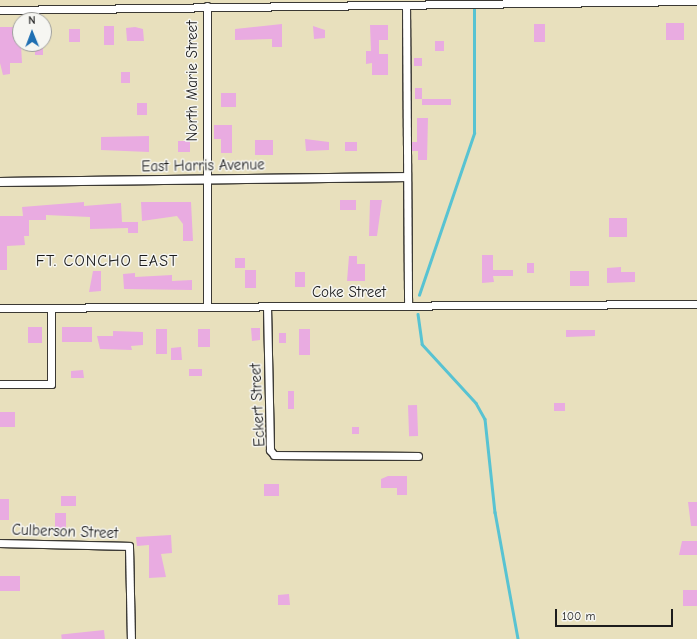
<!DOCTYPE html>
<style>
body{margin:0}
#map{position:relative;width:697px;height:639px;overflow:hidden;background:#e8e0bd;font-family:"Comic Neue",sans-serif}
div>[style]{position:absolute}
.stream>*{height:2.5px;margin:-1.25px;padding:0 1.25px;transform-origin:1.25px;border-radius:1.25px;background:#58c3d2}
.building>*{inset:0;background:#e9abe1;transform-origin:0 0}
.roads{filter:drop-shadow(1px 0 #3b3934) drop-shadow(-1px 0 #3b3934) drop-shadow(0 1px #3b3934) drop-shadow(0 -1px #3b3934)}
.minor>*{height:7px;margin:-3.5px;padding:0 3.5px;transform-origin:3.5px;border-radius:3.5px;background:#fff}
.tertiary>*{height:8px;margin:-4px;padding:0 4px;transform-origin:4px;border-radius:4px;background:#fff}
span{translate:-50% -50%;white-space:nowrap;text-align:center;line-height:1.15;-webkit-text-stroke:3px #f6f6f2;paint-order:stroke}
.street-label{font-size:15px;color:#1c1c1c}
.neighbourhood-label{font-size:16px;color:#1c1c1c;letter-spacing:1px}
.north{position:absolute;left:12px;top:12px;width:40px;height:40px;box-sizing:border-box;background:#f6f6f2;border:1px solid #9f9f9c;border-radius:50%;rotate:359deg;font-size:11px;font-weight:700;line-height:16px;text-align:center;color:#1c1c1c}
.north::after{content:'';display:block;margin:auto;width:14px;height:18px;background:#1f6fb2;clip-path:polygon(50% 0,100% 100%,50% 72%,0 100%)}
.scale{position:absolute;left:555px;top:609px;width:118px;height:18px;box-sizing:border-box;border:2px solid #1c1c1c;border-top:0;padding-left:5px;font-size:12px;line-height:14px;white-space:nowrap;color:#1c1c1c;-webkit-text-stroke:3px #f6f6f2;paint-order:stroke}
</style>
<div id="map">
<div class="stream">
<i style="left:419px;top:295px;width:171px;rotate:-71.2deg"></i>
<i style="left:474px;top:133px;width:133px;rotate:-90deg"></i>
<i style="left:418px;top:314px;width:30px;rotate:82deg"></i>
<i style="left:422px;top:344px;width:80px;rotate:47.5deg"></i>
<i style="left:476px;top:403px;width:18px;rotate:61deg"></i>
<i style="left:485px;top:419px;width:94px;rotate:83.9deg"></i>
<i style="left:495px;top:512px;width:129px;rotate:79.7deg"></i>
</div>
<div class="building">
<i style="left:666px;top:23px;width:18px;height:17px"></i>
<i style="clip-path:polygon(282px 24px,282px 47px,272px 47px,272px 39px,235px 40px,235px 29px)"></i>
<i style="left:534px;top:24px;width:11px;height:18px"></i>
<i style="clip-path:polygon(370px 25px,388px 25px,388px 40px,379px 40px,379px 54px,388px 54px,388px 75px,372px 75px,372px 63px,366px 64px,366px 51px,371px 51px)"></i>
<i style="left:114px;top:26px;width:19px;height:10px;rotate:90deg"></i>
<i style="clip-path:polygon(313px 26px,325px 30px,325px 38px,314px 39px)"></i>
<i style="clip-path:polygon(0 27px,20px 27px,22px 63px,10px 63px,10px 74px,3px 75px,0 63px)"></i>
<i style="clip-path:polygon(135px 27px,143px 29px,144px 41px,127px 41px,126px 28px)"></i>
<i style="left:44px;top:28px;width:6px;height:10px"></i>
<i style="left:69px;top:29px;width:11px;height:13px"></i>
<i style="left:435px;top:41px;width:9px;height:10px"></i>
<i style="left:35px;top:44px;width:8px;height:11px"></i>
<i style="left:414px;top:58px;width:8px;height:8px"></i>
<i style="left:121px;top:72px;width:9px;height:11px"></i>
<i style="left:415px;top:88px;width:7px;height:11px"></i>
<i style="left:221px;top:93px;width:15px;height:14px"></i>
<i style="left:451px;top:99px;width:6px;height:29px;rotate:90deg"></i>
<i style="left:137px;top:103px;width:10px;height:12px"></i>
<i style="clip-path:polygon(417px 118px,428px 118px,427px 160px,418px 160px,418px 151px,412px 151px,412px 142px,417px 142px)"></i>
<i style="clip-path:polygon(214px 125px,232px 125px,232px 153px,221px 153px,221px 139px,214px 139px)"></i>
<i style="clip-path:polygon(149px 136px,149px 152px,101px 150px,101px 137px)"></i>
<i style="clip-path:polygon(305px 139px,329px 142px,329px 150px,306px 151px)"></i>
<i style="left:255px;top:140px;width:18px;height:15px"></i>
<i style="left:178px;top:141px;width:12px;height:11px"></i>
<i style="left:345px;top:142px;width:12px;height:9px"></i>
<i style="left:340px;top:200px;width:16px;height:10px"></i>
<i style="clip-path:polygon(370px 200px,382px 200px,377px 236px,369px 236px)"></i>
<i style="clip-path:polygon(84px 202px,84px 206px,121px 203px,122px 222px,138px 222px,138px 233px,128px 233px,128px 228px,90px 229px,90px 217px,46px 215px,46px 220px,29px 220px,29px 236px,24px 236px,25px 245px,7px 246px,7px 270px,0 270px,0 216px,23px 216px,22px 207px)"></i>
<i style="clip-path:polygon(141px 202px,191px 202px,193px 241px,183px 241px,183px 224px,177px 216px,142px 221px)"></i>
<i style="left:609px;top:218px;width:18px;height:19px"></i>
<i style="clip-path:polygon(482px 255px,493px 255px,493px 270px,513px 270px,513px 276px,493px 276px,494px 282px,482px 283px)"></i>
<i style="clip-path:polygon(349px 256px,357px 256px,357px 264px,365px 264px,365px 281px,347px 281px)"></i>
<i style="left:235px;top:258px;width:10px;height:10px"></i>
<i style="left:527px;top:263px;width:7px;height:10px"></i>
<i style="clip-path:polygon(621px 267px,621px 272px,635px 272px,635px 282px,607px 283px,607px 268px)"></i>
<i style="left:245px;top:270px;width:11px;height:18px"></i>
<i style="clip-path:polygon(93px 271px,101px 271px,101px 291px,89px 292px)"></i>
<i style="left:570px;top:271px;width:19px;height:15px"></i>
<i style="left:295px;top:272px;width:10px;height:15px"></i>
<i style="clip-path:polygon(135px 273px,135px 277px,172px 275px,172px 281px,192px 280px,192px 290px,124px 289px,123px 274px)"></i>
<i style="left:28px;top:327px;width:14px;height:16px"></i>
<i style="left:62px;top:327px;width:30px;height:15px"></i>
<i style="clip-path:polygon(251px 328px,260px 328px,260px 340px,252px 341px)"></i>
<i style="left:156px;top:329px;width:11px;height:25px"></i>
<i style="left:198px;top:329px;width:12px;height:18px"></i>
<i style="left:299px;top:329px;width:11px;height:26px"></i>
<i style="clip-path:polygon(566px 330px,595px 330px,595px 336px,566px 337px)"></i>
<i style="clip-path:polygon(113px 331px,143px 332px,143px 345px,131px 346px,132px 350px,100px 349px,97px 336px,113px 336px)"></i>
<i style="left:279px;top:333px;width:7px;height:10px"></i>
<i style="clip-path:polygon(181px 347px,182px 360px,171px 360px,171px 348px)"></i>
<i style="left:189px;top:369px;width:13px;height:7px"></i>
<i style="clip-path:polygon(83px 370px,84px 378px,71px 378px,71px 371px)"></i>
<i style="left:288px;top:391px;width:6px;height:18px"></i>
<i style="left:554px;top:403px;width:11px;height:8px"></i>
<i style="left:417px;top:405px;width:31px;height:9px;rotate:88deg"></i>
<i style="left:0;top:412px;width:15px;height:15px"></i>
<i style="left:352px;top:427px;width:7px;height:7px"></i>
<i style="clip-path:polygon(388px 476px,407px 476px,407px 495px,397px 495px,397px 488px,381px 488px,381px 479px)"></i>
<i style="left:264px;top:484px;width:15px;height:12px"></i>
<i style="left:61px;top:496px;width:15px;height:10px"></i>
<i style="left:0;top:499px;width:9px;height:21px"></i>
<i style="clip-path:polygon(688px 502px,697px 502px,697px 526px,691px 526px)"></i>
<i style="left:55px;top:513px;width:11px;height:15px"></i>
<i style="clip-path:polygon(171px 535px,172px 553px,161px 554px,166px 577px,149px 578px,149px 545px,137px 546px,136px 537px)"></i>
<i style="clip-path:polygon(682px 541px,697px 541px,697px 555px,679px 555px)"></i>
<i style="left:0;top:576px;width:20px;height:15px"></i>
<i style="left:683px;top:590px;width:14px;height:16px"></i>
<i style="clip-path:polygon(289px 594px,290px 605px,278px 605px,278px 595px)"></i>
<i style="left:104px;top:630px;width:9px;height:43px;rotate:84deg"></i>
</div>
<div class="roads">
<div class="minor">
<i style="left:406px;top:5px;width:301px;rotate:89.6deg"></i>
<i style="left:207px;top:6px;width:301px;rotate:90deg"></i>
<i style="left:0;top:10px;width:697px;rotate:-0.74deg"></i>
<i style="left:267px;top:306px;width:144px;rotate:88.8deg"></i>
<i style="left:270px;top:450px;width:6px;rotate:51deg"></i>
<i style="left:274px;top:455px;width:144px;rotate:0.4deg"></i>
<i style="left:0;top:308px;width:697px;rotate:-0.33deg"></i>
<i style="left:0;top:384px;width:51px"></i>
<i style="left:51px;top:384px;width:76px;rotate:-90deg"></i>
<i style="left:0;top:543px;width:129px;rotate:1.3deg"></i>
<i style="left:129px;top:546px;width:93px;rotate:88.8deg"></i>
</div>
<div class="tertiary">
<i style="left:0;top:182px;width:407px;rotate:-0.7deg"></i>
</div>
</div>
<div class="street-label">
<span style="left:193px;top:81px;rotate:-90deg">North Marie Street</span>
<span style="left:203px;top:166px;rotate:-1deg">East Harris Avenue</span>
<span style="left:349px;top:293px">Coke Street</span>
<span style="left:258px;top:405px;rotate:-93deg">Eckert Street</span>
<span style="left:65px;top:532px;rotate:2deg">Culberson Street</span>
</div>
<div class="neighbourhood-label">
<span style="left:107px;top:261px">FT. CONCHO EAST</span>
</div>
<div class="north">N</div>
<div class="scale">100 m</div>
</div>
